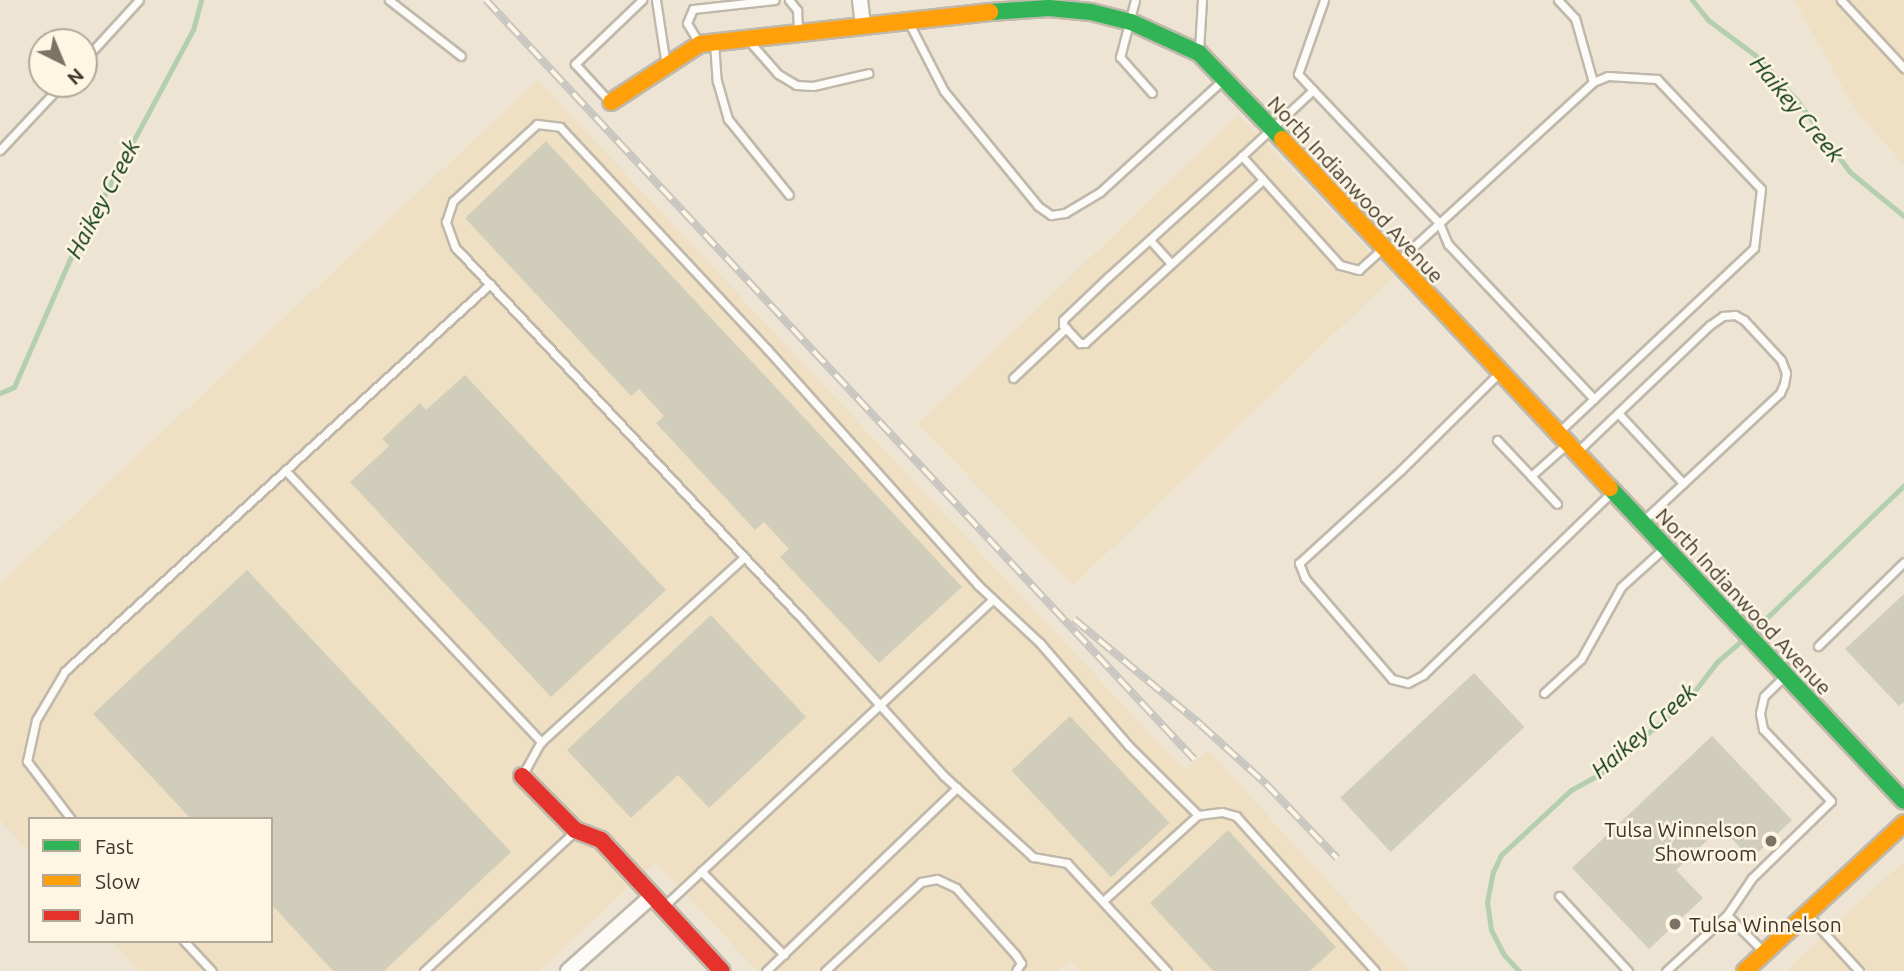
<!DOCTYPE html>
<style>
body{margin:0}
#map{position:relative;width:1904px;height:971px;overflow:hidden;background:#ede4d3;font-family:Ubuntu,sans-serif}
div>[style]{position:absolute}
.built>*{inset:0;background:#efe0c4;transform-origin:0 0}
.stream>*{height:5px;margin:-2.5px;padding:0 2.5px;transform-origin:2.5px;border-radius:2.5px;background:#b4cfad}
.building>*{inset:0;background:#d0cebb;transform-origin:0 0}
.roads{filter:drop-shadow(2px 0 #c0b9ab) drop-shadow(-2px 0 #c0b9ab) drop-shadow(0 2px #c0b9ab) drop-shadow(0 -2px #c0b9ab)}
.lane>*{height:7px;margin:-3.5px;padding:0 3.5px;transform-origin:3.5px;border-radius:3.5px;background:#fcfbf8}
.street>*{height:14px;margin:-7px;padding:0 7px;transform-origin:7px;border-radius:7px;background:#fcfbf8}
.fast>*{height:16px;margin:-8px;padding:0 8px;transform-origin:8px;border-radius:8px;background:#30b455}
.slow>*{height:16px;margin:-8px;padding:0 8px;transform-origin:8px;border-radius:8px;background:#ff9f0a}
.jam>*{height:16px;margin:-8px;padding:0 8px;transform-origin:8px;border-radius:8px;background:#e5322d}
.rail>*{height:8px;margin-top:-4px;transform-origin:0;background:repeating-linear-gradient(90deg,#fff5e3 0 16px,#c8c6c1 0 32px);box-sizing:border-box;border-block:2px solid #c8c6c1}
.dots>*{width:19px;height:19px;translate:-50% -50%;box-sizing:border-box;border:4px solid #fff5e3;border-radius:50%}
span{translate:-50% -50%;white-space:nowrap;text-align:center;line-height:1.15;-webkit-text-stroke:5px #fff5e3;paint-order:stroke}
.street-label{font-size:21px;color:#3e382c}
.poi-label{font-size:21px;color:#3e382c}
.right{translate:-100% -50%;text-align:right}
.left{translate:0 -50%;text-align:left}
.water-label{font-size:23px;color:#05360f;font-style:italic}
.legend{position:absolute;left:28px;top:817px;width:245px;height:126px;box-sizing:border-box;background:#fff5e3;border:2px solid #b2a99a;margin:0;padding:9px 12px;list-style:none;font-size:21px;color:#3e382c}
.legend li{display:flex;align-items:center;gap:14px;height:35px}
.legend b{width:35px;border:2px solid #b2a99a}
.north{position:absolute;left:28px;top:28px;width:70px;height:70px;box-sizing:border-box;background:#fff5e3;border:2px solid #b2a99a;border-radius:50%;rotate:137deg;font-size:19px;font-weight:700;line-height:28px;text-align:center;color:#3e382c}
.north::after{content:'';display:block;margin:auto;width:24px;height:32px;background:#7b7466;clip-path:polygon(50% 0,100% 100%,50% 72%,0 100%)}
</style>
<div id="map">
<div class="built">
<i style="clip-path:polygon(1794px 0,1904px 0,1904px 165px,1857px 112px)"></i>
<i style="clip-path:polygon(538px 80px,1184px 770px,1208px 750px,1409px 971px,1081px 971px,1070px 960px,1058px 971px,757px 971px,656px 862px,539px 971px,140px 971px,112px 941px,271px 941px,271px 819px,30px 819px,30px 852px,0 820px,0 584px)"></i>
<i style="left:1238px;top:115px;width:224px;height:445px;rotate:46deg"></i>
<i style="clip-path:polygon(1904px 861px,1904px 971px,1786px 971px)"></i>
</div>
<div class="stream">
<i style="left:1692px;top:0;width:26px;rotate:51deg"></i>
<i style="left:1708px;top:20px;width:59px;rotate:36.7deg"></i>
<i style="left:1755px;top:55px;width:60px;rotate:47deg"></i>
<i style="left:1796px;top:99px;width:91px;rotate:53.5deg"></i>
<i style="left:1850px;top:172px;width:70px;rotate:39.2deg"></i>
<i style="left:0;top:393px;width:15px;rotate:-23deg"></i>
<i style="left:14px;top:387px;width:140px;rotate:-66.4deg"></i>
<i style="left:70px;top:259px;width:260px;rotate:-61.8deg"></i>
<i style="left:193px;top:30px;width:31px;rotate:-75deg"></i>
<i style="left:1752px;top:632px;width:211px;rotate:-44deg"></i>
<i style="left:1519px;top:971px;width:22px;rotate:-133deg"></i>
<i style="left:1504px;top:955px;width:28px;rotate:-117deg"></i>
<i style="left:1491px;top:930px;width:28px;rotate:-98deg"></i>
<i style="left:1487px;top:902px;width:31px;rotate:-79deg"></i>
<i style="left:1493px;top:872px;width:19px;rotate:-65deg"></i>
<i style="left:1501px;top:855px;width:96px;rotate:-42.9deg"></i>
<i style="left:1571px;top:790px;width:33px;rotate:-29deg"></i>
<i style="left:1600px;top:774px;width:118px;rotate:-40.5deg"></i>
<i style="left:1690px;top:697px;width:44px;rotate:-52.4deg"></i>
<i style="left:1717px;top:662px;width:37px;rotate:-41deg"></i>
</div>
<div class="building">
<i style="clip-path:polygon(546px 141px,962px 587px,879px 663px,780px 557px,789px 549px,764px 522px,755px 530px,656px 423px,664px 416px,639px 389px,631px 396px,465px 218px)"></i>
<i style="clip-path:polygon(465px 375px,666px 590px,551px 697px,350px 482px,389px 446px,382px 439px,420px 403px,426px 410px)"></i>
<i style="clip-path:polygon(247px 570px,511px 852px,384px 971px,333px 971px,271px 904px,271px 819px,191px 819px,93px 714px)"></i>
<i style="clip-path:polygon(1904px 594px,1904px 702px,1899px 706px,1845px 649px)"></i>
<i style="clip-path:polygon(711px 615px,806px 717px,709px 808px,678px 775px,631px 818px,567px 750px)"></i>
<i style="left:1474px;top:673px;width:74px;height:183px;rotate:47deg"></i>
<i style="left:1070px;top:716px;width:146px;height:80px;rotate:47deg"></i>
<i style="clip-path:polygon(1712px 736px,1792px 820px,1751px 859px,1721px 827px,1676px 870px,1703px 898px,1649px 949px,1572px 868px)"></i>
<i style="clip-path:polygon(1228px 830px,1336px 947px,1310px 971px,1213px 971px,1150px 903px)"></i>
</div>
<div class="roads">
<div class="lane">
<i style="left:389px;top:0;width:91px;rotate:37.9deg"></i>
<i style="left:656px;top:0;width:66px;rotate:81.3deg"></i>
<i style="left:789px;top:0;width:13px;rotate:51deg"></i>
<i style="left:797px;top:10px;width:21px;rotate:87deg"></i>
<i style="left:1135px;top:0;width:59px;rotate:104.7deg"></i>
<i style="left:1120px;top:57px;width:48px;rotate:48.4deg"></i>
<i style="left:1558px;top:0;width:25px;rotate:47deg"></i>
<i style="left:1575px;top:18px;width:66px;rotate:74.3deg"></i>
<i style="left:1841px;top:0;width:93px;rotate:47.2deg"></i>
<i style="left:909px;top:23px;width:76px;rotate:62.8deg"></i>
<i style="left:944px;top:91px;width:149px;rotate:50.7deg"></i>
<i style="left:1038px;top:206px;width:16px;rotate:35deg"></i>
<i style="left:1051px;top:215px;width:14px;rotate:-8deg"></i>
<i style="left:1065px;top:213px;width:41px;rotate:-31deg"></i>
<i style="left:1100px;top:192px;width:169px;rotate:-42.4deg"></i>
<i style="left:749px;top:41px;width:44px;rotate:48.7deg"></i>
<i style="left:778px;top:74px;width:21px;rotate:31deg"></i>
<i style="left:796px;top:85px;width:17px;rotate:3deg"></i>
<i style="left:813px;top:86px;width:57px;rotate:-13.1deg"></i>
<i style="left:714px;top:42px;width:39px;rotate:86deg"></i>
<i style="left:717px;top:81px;width:40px;rotate:74deg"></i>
<i style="left:728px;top:119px;width:97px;rotate:51.2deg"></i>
<i style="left:699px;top:43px;width:23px;rotate:-121deg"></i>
<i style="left:687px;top:23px;width:15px;rotate:-67deg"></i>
<i style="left:693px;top:9px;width:82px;rotate:-6.3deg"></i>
<i style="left:1199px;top:49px;width:49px;rotate:-86.5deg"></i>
<i style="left:84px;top:60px;width:81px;rotate:-47.5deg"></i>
<i style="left:1313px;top:90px;width:22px;rotate:-133deg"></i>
<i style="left:1298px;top:74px;width:78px;rotate:-70.6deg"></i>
<i style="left:610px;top:102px;width:52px;rotate:-132.6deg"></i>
<i style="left:575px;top:64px;width:93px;rotate:-43.7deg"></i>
<i style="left:0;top:150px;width:91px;rotate:-46.8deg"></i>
<i style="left:1242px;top:156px;width:181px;rotate:137.9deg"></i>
<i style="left:1108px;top:277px;width:62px;rotate:136.3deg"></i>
<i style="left:1063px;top:320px;width:5px;rotate:90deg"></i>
<i style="left:1063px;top:325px;width:25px;rotate:47deg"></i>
<i style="left:1080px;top:343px;width:5px"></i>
<i style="left:1085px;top:343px;width:241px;rotate:-42.5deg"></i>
<i style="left:1150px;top:240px;width:30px;rotate:48deg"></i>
<i style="left:1382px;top:249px;width:31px;rotate:138deg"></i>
<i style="left:1359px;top:270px;width:20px;rotate:-165deg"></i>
<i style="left:1340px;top:265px;width:147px;rotate:-132deg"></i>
<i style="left:1242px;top:156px;width:97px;rotate:-42.9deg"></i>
<i style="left:1313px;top:90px;width:183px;rotate:46.5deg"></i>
<i style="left:1439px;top:223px;width:23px;rotate:67deg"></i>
<i style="left:1448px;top:244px;width:213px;rotate:46.7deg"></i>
<i style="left:1399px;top:260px;width:263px;rotate:-42.5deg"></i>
<i style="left:1593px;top:82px;width:16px;rotate:-22deg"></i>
<i style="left:1608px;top:76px;width:49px;rotate:3.5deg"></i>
<i style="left:1657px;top:79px;width:151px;rotate:46.6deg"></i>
<i style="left:1761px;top:189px;width:59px;rotate:96.8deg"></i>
<i style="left:1754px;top:248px;width:268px;rotate:136.7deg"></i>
<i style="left:1499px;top:373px;width:138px;rotate:135.3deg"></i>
<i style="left:1401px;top:470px;width:138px;rotate:137.6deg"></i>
<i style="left:1299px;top:563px;width:16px;rotate:68deg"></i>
<i style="left:1305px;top:578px;width:133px;rotate:49.3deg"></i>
<i style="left:1392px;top:679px;width:16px;rotate:14deg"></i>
<i style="left:1408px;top:683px;width:17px;rotate:-28deg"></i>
<i style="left:1423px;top:675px;width:263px;rotate:-44.1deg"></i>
<i style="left:1013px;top:378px;width:73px;rotate:-43.3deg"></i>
<i style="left:1618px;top:413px;width:96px;rotate:47.1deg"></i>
<i style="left:1497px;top:440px;width:50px;rotate:46.6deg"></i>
<i style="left:1531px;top:476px;width:48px;rotate:-41.6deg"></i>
<i style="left:1578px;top:451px;width:182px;rotate:-43.7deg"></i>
<i style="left:1710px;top:325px;width:16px;rotate:-35deg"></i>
<i style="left:1723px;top:316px;width:12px;rotate:-5deg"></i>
<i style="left:1735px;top:315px;width:10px;rotate:29deg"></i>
<i style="left:1744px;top:320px;width:54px;rotate:47.2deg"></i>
<i style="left:1781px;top:360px;width:14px;rotate:69deg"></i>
<i style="left:1786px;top:373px;width:11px;rotate:100deg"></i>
<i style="left:1784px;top:384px;width:10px;rotate:114deg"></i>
<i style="left:1780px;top:393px;width:186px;rotate:137deg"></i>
<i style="left:285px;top:470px;width:374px;rotate:46.7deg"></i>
<i style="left:1531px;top:476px;width:38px;rotate:47deg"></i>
<i style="left:1818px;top:646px;width:120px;rotate:-44.3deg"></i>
<i style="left:1544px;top:693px;width:50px;rotate:-42.6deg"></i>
<i style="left:1581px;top:659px;width:82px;rotate:-60.9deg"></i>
<i style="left:1621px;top:587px;width:58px;rotate:-42.2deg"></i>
<i style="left:523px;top:774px;width:37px;rotate:-61deg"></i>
<i style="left:541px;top:742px;width:275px;rotate:-42.3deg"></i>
<i style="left:71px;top:819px;width:73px;rotate:-127.2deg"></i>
<i style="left:27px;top:761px;width:42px;rotate:-77.6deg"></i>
<i style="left:36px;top:720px;width:57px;rotate:-59.4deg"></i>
<i style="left:65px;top:671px;width:575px;rotate:-42.32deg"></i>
<i style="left:701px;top:871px;width:118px;rotate:45.3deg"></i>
<i style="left:1559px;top:896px;width:102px;rotate:47.4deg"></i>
<i style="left:1103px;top:901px;width:128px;rotate:-42.2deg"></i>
<i style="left:663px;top:907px;width:451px;rotate:-43deg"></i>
<i style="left:1807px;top:914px;width:77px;rotate:47.6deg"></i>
<i style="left:184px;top:941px;width:41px;rotate:47deg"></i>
<i style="left:1764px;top:952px;width:52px;rotate:-135deg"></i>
<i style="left:1727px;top:915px;width:45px;rotate:-56deg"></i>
<i style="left:1752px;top:878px;width:110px;rotate:-44.3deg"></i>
<i style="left:1831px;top:801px;width:99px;rotate:-133.4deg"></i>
<i style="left:1763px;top:729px;width:16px;rotate:-101deg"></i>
<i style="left:1760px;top:713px;width:17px;rotate:-77deg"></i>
<i style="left:1764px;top:696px;width:29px;rotate:-44deg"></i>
<i style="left:424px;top:971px;width:206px;rotate:-42.8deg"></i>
<i style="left:766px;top:971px;width:265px;rotate:-43.8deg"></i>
<i style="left:825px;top:971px;width:131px;rotate:-42.8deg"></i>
<i style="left:921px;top:882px;width:16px;rotate:-11deg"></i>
<i style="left:937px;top:879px;width:21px;rotate:25deg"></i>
<i style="left:956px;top:888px;width:89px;rotate:48.2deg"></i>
<i style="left:1015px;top:954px;width:11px;rotate:56deg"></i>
<i style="left:1021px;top:963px;width:9px;rotate:122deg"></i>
<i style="left:1167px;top:971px;width:147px;rotate:-132.8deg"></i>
<i style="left:1067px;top:863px;width:35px;rotate:-170deg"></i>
<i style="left:1033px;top:857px;width:120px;rotate:-137.7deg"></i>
<i style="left:944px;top:776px;width:209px;rotate:-132.1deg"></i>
<i style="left:804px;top:621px;width:512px;rotate:-133.02deg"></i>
<i style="left:455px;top:247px;width:27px;rotate:-110deg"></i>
<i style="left:446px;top:222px;width:22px;rotate:-72deg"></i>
<i style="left:453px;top:201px;width:114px;rotate:-42.5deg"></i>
<i style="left:537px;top:124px;width:23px;rotate:7deg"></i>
<i style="left:560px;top:127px;width:304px;rotate:47deg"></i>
<i style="left:767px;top:349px;width:317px;rotate:48.2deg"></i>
<i style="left:978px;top:585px;width:85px;rotate:43.1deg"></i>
<i style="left:1040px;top:643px;width:135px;rotate:49.2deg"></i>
<i style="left:1128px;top:745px;width:99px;rotate:45deg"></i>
<i style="left:1198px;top:815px;width:24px;rotate:-7deg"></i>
<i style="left:1222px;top:812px;width:15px;rotate:16deg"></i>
<i style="left:1236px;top:816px;width:208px;rotate:48.1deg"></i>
<i style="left:1666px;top:971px;width:83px;rotate:-42.6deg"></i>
</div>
<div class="street">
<i style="left:860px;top:0;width:24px;rotate:83deg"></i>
<i style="left:568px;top:971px;width:113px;rotate:-41.8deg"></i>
</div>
<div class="fast">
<i style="left:990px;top:12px;width:59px;rotate:-3.9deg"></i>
<i style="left:1049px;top:8px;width:42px;rotate:5.4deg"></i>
<i style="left:1091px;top:12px;width:41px;rotate:14deg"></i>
<i style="left:1131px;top:22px;width:75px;rotate:24.5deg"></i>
<i style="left:1199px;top:53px;width:120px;rotate:46deg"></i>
<i style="left:1610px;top:488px;width:429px;rotate:46.8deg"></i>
</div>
<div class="slow">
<i style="left:611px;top:102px;width:106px;rotate:-33.1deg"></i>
<i style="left:700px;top:44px;width:292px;rotate:-6.3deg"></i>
<i style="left:1282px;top:139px;width:479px;rotate:46.8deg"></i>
<i style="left:1745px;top:971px;width:217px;rotate:-42.9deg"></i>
</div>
<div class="jam">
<i style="left:522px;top:776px;width:76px;rotate:45.5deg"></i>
<i style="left:575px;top:830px;width:28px;rotate:21deg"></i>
<i style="left:601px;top:840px;width:178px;rotate:47.3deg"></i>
</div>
</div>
<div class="rail">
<i style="left:486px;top:0;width:1038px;rotate:46.99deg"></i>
<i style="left:1074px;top:619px;width:165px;rotate:39.8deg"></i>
<i style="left:1201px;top:725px;width:88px;rotate:42.2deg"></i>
<i style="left:1266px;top:784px;width:103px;rotate:46.2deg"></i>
</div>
<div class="dots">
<i style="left:1771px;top:841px;background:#7b7466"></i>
<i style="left:1675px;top:924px;background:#7b7466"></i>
</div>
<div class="street-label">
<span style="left:1356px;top:189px;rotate:47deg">North Indianwood Avenue</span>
<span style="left:1744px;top:601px;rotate:47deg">North Indianwood Avenue</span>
</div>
<div class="poi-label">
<span class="right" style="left:1757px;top:841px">Tulsa Winnelson<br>Showroom</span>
<span class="left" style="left:1689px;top:924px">Tulsa Winnelson</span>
</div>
<div class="water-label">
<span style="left:1797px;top:109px;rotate:50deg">Haikey Creek</span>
<span style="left:103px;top:199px;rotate:-62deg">Haikey Creek</span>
<span style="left:1644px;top:731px;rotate:-41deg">Haikey Creek</span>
</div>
<ul class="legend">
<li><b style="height:9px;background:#30b455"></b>Fast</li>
<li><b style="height:9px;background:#ff9f0a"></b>Slow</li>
<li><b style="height:9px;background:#e5322d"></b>Jam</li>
</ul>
<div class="north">N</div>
</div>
